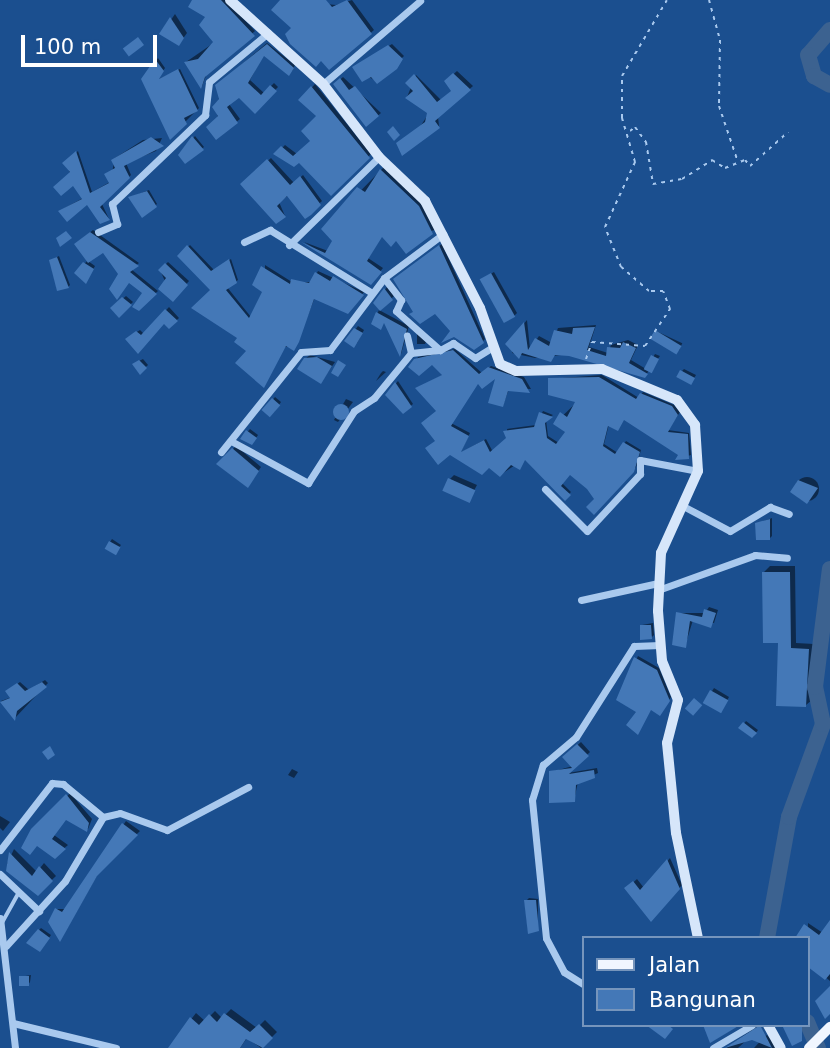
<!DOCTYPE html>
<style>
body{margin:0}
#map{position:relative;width:830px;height:1048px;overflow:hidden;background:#1b4f8f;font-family:"DejaVu Sans",sans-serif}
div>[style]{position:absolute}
.shadow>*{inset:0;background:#0007;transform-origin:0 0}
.round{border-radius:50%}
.river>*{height:16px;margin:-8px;padding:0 8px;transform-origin:8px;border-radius:8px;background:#3c6290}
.building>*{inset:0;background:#4478b7;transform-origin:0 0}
.path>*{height:2px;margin-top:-1px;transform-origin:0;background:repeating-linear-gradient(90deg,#a9c9ee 0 3.5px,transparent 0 8.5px)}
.lane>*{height:3.5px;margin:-1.75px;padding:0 1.75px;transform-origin:1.75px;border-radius:1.75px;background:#a9c9ee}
.street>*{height:7px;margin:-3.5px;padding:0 3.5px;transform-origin:3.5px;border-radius:3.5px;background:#a9c9ee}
.secondary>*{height:10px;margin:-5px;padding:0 5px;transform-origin:5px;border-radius:5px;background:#d6e6fa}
.primary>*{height:10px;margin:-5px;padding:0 5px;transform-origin:5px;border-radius:5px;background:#f0f6ff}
span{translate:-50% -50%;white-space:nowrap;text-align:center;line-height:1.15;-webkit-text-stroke:5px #1b4f8f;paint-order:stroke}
.legend{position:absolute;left:582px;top:936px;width:228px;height:91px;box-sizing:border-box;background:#1b4f8f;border:2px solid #7695bc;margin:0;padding:9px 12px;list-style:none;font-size:21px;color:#fff}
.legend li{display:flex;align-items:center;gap:14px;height:35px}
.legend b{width:35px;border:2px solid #7695bc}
.scale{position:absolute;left:21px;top:35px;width:136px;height:32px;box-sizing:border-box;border:4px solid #fff;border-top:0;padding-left:9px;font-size:21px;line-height:24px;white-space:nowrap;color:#fff;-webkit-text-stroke:5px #1b4f8f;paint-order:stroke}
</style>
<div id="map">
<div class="shadow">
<i style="clip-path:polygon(194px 0,226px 0,255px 31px,207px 73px,202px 86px,186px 62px,215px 42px,208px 16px)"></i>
<i style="clip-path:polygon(284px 0,336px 5px,352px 0,374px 30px,330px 68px,294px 28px)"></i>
<i style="clip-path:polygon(175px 14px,187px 33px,179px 44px,162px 33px)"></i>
<i style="clip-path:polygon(267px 43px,295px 65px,292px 71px,264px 54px,250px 80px,264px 93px,274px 83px,278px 87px,255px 111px,239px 96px,229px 104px,240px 119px,216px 138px,220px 83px)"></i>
<i style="clip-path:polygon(392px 44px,404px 56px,377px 82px,354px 67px)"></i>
<i style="clip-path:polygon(158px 58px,165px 68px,157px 80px,180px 69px,199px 108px,170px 137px,143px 79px)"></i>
<i style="clip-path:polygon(457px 71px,473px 86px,438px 117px,439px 126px,403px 153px,429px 113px,407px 97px,416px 75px,441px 100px,453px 90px,446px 81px)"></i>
<i style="clip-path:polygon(343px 77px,381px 113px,367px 125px,335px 84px)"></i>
<i style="clip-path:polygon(315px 84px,371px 154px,331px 193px,299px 161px,276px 154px,285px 145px,297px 154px,312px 141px,319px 115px,301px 100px)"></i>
<i style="clip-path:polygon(195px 136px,204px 147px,185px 162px,180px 155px)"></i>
<i style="clip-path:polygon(162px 138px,156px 151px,126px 163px,131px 175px,102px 204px,109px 219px,87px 202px,63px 209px,83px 198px,65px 163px,78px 151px,92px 192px,110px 182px,115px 158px,143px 140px)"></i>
<i style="clip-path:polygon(271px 158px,294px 183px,303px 175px,322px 201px,305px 217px,289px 195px,279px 202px,285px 216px,242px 184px)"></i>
<i style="clip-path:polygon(384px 167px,421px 203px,435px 230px,397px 239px,382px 235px,368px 258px,383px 268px,371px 283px,304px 242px,328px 251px,334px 241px,323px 229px)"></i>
<i style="clip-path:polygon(149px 190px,157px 204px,143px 216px,131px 197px)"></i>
<i style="clip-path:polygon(93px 230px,139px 263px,131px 269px,158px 291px,138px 309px,144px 293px,129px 281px,117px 298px,113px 294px,120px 273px,103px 250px,88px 261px,95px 266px,86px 282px,76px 273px,88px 260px,78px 242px)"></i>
<i style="clip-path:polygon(442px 244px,485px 339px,482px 342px,452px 331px,436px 312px,415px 311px,397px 277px)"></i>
<i style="clip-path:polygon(190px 245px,214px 270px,231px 259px,238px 280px,227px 287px,251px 317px,265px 291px,265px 265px,292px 282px,312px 282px,318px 271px,364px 292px,347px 312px,315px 297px,296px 346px,248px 350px,212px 290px,179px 256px)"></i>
<i style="clip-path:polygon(59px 256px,70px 285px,68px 287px,50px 261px)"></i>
<i style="clip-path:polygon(168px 262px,189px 281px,173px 299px,160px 270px)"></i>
<i style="clip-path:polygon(494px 272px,517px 313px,514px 316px,485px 277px)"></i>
<i style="clip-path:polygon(387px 287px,394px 296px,380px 309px,375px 303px)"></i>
<i style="clip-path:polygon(126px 296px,133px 302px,119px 315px,112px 308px)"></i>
<i style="clip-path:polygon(169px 307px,179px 318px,169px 327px,164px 322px,139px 351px,129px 337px,140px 330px,144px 334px)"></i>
<i style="clip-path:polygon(379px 310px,409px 326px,401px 354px,385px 321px,373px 323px)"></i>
<i style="clip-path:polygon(527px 320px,530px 349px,539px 336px,552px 343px,558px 328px,596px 325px,589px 347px,608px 353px,611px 345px,628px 340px,638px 345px,631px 360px,646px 369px,655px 354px,660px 356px,645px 376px,570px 354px,535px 358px,512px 353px,515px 348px,507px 343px)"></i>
<i style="clip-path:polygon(358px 326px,364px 330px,357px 343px,347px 341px)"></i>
<i style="left:656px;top:331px;width:29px;height:8px;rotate:25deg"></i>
<i style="clip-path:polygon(417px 333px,426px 342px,425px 344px,417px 344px)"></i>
<i style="clip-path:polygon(455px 349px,482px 373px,491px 366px,524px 377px,531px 389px,509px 389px,503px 405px,491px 401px,498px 374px,482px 387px,478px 382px,451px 423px,470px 433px,460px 453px,486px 439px,493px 452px,508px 438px,507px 429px,536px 425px,543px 411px,553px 415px,546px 420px,548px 436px,559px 443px,568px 431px,555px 423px,578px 401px,550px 394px,549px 379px,602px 375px,639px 398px,643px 392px,674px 405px,680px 412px,668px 430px,689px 433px,691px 455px,678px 459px,680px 454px,624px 418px,618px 429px,609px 424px,604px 444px,618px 453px,626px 441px,641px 450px,636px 467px,594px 512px,588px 507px,596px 499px,588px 487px,570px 473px,562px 483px,571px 492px,565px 498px,526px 458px,500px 475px,489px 466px,482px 473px,450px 453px,438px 462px,427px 449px,437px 441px,424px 423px,438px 411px,417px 388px,443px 375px,433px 363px,419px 374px,412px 369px,418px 357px)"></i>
<i style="clip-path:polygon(310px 355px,335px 362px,321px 382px,305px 359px)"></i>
<i style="clip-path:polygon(143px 359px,148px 365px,140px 372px,137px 362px)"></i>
<i style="clip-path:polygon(684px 369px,696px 375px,693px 380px,682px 371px)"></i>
<i style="clip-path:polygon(383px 371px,386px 372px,376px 381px,381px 373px)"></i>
<i style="clip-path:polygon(398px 381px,413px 404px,403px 412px,387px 394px)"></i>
<i style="clip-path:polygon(275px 397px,281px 402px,274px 412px,265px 410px)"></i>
<i style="clip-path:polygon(346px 399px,353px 402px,338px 422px,334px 420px)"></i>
<i style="clip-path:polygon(250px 429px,258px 435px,254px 441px,242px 438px)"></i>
<i style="clip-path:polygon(236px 446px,261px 467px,251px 482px,218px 464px)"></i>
<i style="clip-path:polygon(454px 475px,477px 485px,469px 500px,450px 479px)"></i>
<i class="round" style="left:795px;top:477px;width:24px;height:24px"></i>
<i style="clip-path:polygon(772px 518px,772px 536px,770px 538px,757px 524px)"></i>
<i style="clip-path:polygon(112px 539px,121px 545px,117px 550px,110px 542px)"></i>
<i style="clip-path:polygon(770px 566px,795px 566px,796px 643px,814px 644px,812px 700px,806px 705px,780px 641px,764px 572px)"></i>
<i style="clip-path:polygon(709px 607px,718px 610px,714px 623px,693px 620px,685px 646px,678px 613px,705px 613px)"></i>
<i style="clip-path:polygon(653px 623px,654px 635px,652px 637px,642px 625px)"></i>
<i style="clip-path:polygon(638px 656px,659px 668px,671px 697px,661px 712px,651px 708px,638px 732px,639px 712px,618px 699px)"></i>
<i style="clip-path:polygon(45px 680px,48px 683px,15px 718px,1px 701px,12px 697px,10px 689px,20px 682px,29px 690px)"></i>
<i style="clip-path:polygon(714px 688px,729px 697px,723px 708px,705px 702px)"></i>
<i style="left:746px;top:721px;width:15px;height:8px;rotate:37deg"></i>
<i style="clip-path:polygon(581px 742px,590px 752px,568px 773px,597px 768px,598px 773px,578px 782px,574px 800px,551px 772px,573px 766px,564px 757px)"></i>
<i style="clip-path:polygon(292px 769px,298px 772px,294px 778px,288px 775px)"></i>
<i style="clip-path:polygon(70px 793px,92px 819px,88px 829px,66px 818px,54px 835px,68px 845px,55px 856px,37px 844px,23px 847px)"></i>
<i style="clip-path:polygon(0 816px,10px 822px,3px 831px,0 828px)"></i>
<i style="clip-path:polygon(126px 821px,140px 831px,100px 870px,61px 939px,57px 909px,66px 909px)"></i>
<i style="clip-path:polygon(14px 849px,37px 872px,44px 863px,56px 876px,38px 893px,7px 864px)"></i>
<i style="clip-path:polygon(670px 858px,682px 885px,651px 919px,626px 889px,637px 879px,644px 888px)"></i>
<i style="clip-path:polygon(529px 898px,538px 899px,538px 930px,526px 901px)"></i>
<i style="clip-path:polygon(808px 923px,823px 933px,830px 924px,830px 981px,807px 961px)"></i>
<i style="clip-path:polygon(41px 928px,51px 935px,42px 948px,28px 942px)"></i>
<i style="clip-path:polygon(31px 975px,30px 982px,28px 985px,20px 977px)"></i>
<i style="clip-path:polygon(231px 1009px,257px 1028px,265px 1020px,277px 1032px,261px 1048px,247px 1038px,240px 1048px,169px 1048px,196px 1013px,205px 1021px,215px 1011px,222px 1018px)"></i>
<i style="clip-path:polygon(763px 1025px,738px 1048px,726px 1048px,759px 1025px)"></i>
<i style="clip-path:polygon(767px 1035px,778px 1048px,754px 1048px,764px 1037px)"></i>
</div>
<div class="river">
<i style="left:830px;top:30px;width:33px;rotate:131deg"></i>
<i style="left:808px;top:55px;width:22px;rotate:74deg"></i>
<i style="left:814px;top:76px;width:18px;rotate:29deg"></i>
<i style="left:767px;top:938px;width:123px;rotate:-79.7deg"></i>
<i style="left:789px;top:817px;width:99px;rotate:-69.9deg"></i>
<i style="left:823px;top:724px;width:38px;rotate:-102deg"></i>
<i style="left:815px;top:687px;width:119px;rotate:-82.8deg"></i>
<i style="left:807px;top:1022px;width:28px;rotate:67deg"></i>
</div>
<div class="building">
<i style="clip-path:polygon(192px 0,221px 0,255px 36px,205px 77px,201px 89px,184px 62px,198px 59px,213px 42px,199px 25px,205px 17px,188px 7px)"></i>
<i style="clip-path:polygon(280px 0,326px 0,332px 7px,347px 0,372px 34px,329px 70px,321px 61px,316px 67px,290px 44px,285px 34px,291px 28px,271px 10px)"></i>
<i style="clip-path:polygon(170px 17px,184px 38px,179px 46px,159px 34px)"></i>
<i style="left:138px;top:37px;width:10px;height:19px;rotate:53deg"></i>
<i style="clip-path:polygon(267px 44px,294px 68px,289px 76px,264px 56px,248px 83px,261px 95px,270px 85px,277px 91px,255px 114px,239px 98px,227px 107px,238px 123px,216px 140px,206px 127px,218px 116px,212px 107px,219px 99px,215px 85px)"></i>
<i style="clip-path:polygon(388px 45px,403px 59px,397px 69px,377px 84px,371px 77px,362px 82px,352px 67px)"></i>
<i style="clip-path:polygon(155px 59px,164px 71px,159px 79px,178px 69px,198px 111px,184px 118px,187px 124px,170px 140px,141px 79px)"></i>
<i style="clip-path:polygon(453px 73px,471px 90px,435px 121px,440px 128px,402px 156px,396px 143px,425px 122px,427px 113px,405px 98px,413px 91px,405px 83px,414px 74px,437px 102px,451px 91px,444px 81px)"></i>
<i style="clip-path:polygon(340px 78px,349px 90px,355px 86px,379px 116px,366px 127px,333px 84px)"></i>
<i style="clip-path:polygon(311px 86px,370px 158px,331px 196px,299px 163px,294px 167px,273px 154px,281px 146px,293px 156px,310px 141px,301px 131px,316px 116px,298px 100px)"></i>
<i style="clip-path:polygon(393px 126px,400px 135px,394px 141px,387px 132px)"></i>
<i style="clip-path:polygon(192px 136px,204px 150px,185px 164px,178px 155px)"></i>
<i style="clip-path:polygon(151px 137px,164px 146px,124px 166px,130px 178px,100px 207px,110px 220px,100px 224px,87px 205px,67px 222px,58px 211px,82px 199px,73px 186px,61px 196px,53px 187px,70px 172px,62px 163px,76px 151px,90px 193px,109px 183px,104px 174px,115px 168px,111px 160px)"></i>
<i style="clip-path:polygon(267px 159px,290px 185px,300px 176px,321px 205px,311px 215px,305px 219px,287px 196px,277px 206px,286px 217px,276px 224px,246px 191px,240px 184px)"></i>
<i style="clip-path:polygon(380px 169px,419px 206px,433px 234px,406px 254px,396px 241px,391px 247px,382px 237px,367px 261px,382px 272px,371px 285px,301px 242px,325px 253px,332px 241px,321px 229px,357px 187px,365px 192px)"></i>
<i style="clip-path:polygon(147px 191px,157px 207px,142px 218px,128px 197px)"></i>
<i style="clip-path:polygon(66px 231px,72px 238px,60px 247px,56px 238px)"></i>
<i style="clip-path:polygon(90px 232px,139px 266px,130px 272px,157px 294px,139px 311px,132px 307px,142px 293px,129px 283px,117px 300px,109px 289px,118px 274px,103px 253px,88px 263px,74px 244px)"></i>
<i style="clip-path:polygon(187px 245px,211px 271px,229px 259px,237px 283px,226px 290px,249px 318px,262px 292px,252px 285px,261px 266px,290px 284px,291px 279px,309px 283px,315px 272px,330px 281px,333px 276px,364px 295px,348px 314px,314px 299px,299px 342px,294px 351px,286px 346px,264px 388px,235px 363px,246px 351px,234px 342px,237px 338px,191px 308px,210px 290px,177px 256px)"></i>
<i style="clip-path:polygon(439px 245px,484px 343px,474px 350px,454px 337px,441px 343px,450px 331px,435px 314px,420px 324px,409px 314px,413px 312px,393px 279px)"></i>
<i style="clip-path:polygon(57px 257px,69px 288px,57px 291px,49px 260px)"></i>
<i style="clip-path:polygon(83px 262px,94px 269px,86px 284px,74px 273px)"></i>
<i style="clip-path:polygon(165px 263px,188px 285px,173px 302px,158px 289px,166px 278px,158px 270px)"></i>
<i style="left:491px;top:273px;width:50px;height:13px;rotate:61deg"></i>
<i style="clip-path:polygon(384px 288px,393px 300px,380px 311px,373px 303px)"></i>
<i style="clip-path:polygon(122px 297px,132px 305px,119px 318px,110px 308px)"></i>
<i style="clip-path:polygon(165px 309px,178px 321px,169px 329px,164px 324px,138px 354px,125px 339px,136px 331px,141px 335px)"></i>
<i style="clip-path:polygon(376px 312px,407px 329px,400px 357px,384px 323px,381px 330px,371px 324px)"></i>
<i style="clip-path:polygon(524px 322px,528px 350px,535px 338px,549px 346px,554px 330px,572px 334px,573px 328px,595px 327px,587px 350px,606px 356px,607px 347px,620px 348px,623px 342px,636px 348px,629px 363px,648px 374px,645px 378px,569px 356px,555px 355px,551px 362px,522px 353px,519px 359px,505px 344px)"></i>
<i style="clip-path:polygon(354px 328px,363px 333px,354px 348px,344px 341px)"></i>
<i style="left:655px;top:330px;width:31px;height:10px;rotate:31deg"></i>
<i style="clip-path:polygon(453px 350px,479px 374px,488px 367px,522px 379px,530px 393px,508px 391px,503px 407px,488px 403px,495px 379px,482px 389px,478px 384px,451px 426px,469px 436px,461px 452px,484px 440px,490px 452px,506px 438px,503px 431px,534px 427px,539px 412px,553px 417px,545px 423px,547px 438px,556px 444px,565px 432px,553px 424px,560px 412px,567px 417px,575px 402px,548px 395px,548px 378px,599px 377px,636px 399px,640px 393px,672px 406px,678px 415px,668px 432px,688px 434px,689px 459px,675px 460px,678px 455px,624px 420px,618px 431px,608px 426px,603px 446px,615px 454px,623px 442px,640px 452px,634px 472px,594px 515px,586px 507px,594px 499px,587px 489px,570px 475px,561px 486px,571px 495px,565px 501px,525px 460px,520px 470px,511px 465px,500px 477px,489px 468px,482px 475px,450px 455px,438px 465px,425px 448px,435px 441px,421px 423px,436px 411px,415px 388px,442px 375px,432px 365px,419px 376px,408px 367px,414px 359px)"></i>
<i style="left:651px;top:355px;width:9px;height:16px;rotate:27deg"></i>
<i style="clip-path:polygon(317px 357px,332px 366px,321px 384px,297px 369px,304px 358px)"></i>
<i style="clip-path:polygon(139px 360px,147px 368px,140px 375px,132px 364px)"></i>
<i style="clip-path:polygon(338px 360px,346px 365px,338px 377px,331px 373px)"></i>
<i style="left:680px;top:370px;width:17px;height:8px;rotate:28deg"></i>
<i style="clip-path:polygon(395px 382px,412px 407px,403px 414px,385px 395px)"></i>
<i style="left:272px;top:398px;width:11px;height:16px;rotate:41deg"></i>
<i class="round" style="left:333px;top:404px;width:16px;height:16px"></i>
<i style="clip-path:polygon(246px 430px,257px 438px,252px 445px,240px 439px)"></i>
<i style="clip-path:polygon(232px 448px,259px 471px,248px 488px,216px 464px)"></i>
<i style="left:448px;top:478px;width:30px;height:14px;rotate:24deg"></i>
<i style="clip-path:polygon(798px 480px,818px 488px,807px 504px,790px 492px)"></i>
<i style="clip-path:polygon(770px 519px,770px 540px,756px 540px,755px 523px)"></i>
<i style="left:109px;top:541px;width:13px;height:9px;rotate:29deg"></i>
<i style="clip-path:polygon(762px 572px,790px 572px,791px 648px,809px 649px,806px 707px,776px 706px,778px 643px,763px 643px)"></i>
<i style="clip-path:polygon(704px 609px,716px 613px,711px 628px,690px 621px,686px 648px,672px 645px,676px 612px,702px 617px)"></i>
<i style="clip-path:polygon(640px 625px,651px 625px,652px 639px,640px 640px)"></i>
<i style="clip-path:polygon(634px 657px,657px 670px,670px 701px,660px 716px,651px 710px,638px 735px,626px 725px,636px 712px,616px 700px)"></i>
<i style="clip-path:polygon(42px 682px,47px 687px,17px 711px,15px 721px,0 702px,10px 698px,5px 691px,17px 683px,25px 691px)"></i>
<i style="left:710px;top:690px;width:21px;height:15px;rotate:29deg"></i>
<i style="left:694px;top:698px;width:11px;height:14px;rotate:41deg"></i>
<i style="clip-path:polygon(743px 722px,757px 733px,752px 738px,738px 728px)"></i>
<i style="clip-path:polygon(577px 744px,589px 756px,569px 774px,594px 770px,595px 778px,576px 785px,575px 802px,549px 803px,549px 771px,572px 768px,562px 757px)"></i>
<i style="clip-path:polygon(50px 746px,55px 755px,48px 760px,42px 752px)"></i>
<i style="clip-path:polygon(66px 794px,89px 823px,87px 832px,66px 820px,52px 839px,66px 849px,55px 859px,37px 846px,30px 855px,21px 848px,31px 829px)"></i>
<i style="clip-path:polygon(122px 823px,138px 835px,97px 876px,60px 942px,48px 922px,55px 908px,62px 912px)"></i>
<i style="clip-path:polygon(9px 852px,32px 876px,39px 866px,53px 881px,38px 896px,6px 871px)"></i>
<i style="clip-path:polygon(667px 859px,680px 889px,651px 922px,624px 888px,633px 881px,640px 890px)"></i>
<i style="clip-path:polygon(524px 900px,536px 900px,539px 931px,528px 934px)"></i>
<i style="clip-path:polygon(830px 920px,830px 974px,825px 980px,808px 967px,807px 938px,795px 938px,804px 924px,819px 935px)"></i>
<i style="clip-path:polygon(38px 929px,50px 938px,40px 952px,26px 943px)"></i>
<i style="left:19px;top:976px;width:10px;height:10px"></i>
<i style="clip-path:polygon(830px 986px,830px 1014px,825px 1019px,815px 1001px)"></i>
<i style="clip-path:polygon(224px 1013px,250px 1032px,259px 1024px,273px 1038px,263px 1048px,246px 1039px,240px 1048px,168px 1048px,190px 1017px,199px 1025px,209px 1014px,217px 1022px)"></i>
<i style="clip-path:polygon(646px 1025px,668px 1025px,673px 1029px,665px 1039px)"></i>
<i style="clip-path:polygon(703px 1025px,740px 1025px,710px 1043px)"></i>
<i style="clip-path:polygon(760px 1025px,772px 1048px,752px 1040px,725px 1048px)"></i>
<i style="clip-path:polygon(782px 1025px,802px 1025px,802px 1041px,792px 1046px)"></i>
</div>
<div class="path">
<i style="left:709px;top:0;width:41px;rotate:74.6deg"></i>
<i style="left:720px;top:40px;width:66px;rotate:90.9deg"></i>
<i style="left:719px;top:106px;width:59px;rotate:71.3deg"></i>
<i style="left:630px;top:131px;width:6px;rotate:-39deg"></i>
<i style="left:635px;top:127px;width:19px;rotate:54deg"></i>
<i style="left:646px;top:142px;width:43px;rotate:80.5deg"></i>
<i style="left:653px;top:184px;width:29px;rotate:-10deg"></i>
<i style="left:682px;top:179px;width:36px;rotate:-32deg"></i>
<i style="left:712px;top:160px;width:15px;rotate:32deg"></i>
<i style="left:725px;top:168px;width:22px;rotate:-22deg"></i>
<i style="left:745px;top:160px;width:8px;rotate:50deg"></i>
<i style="left:750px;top:166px;width:51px;rotate:-41.8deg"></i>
<i style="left:586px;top:359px;width:18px;rotate:-71deg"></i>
<i style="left:592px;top:342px;width:53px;rotate:4.3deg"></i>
<i style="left:645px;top:346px;width:45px;rotate:-56deg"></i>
<i style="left:670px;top:309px;width:19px;rotate:-111deg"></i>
<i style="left:663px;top:291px;width:14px;rotate:180deg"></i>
<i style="left:649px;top:291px;width:37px;rotate:-139deg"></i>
<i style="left:621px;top:267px;width:43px;rotate:-111.8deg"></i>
<i style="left:605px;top:227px;width:72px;rotate:-65.2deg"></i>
<i style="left:635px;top:162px;width:46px;rotate:-106.5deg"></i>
<i style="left:622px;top:118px;width:42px;rotate:-90deg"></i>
<i style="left:622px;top:76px;width:88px;rotate:-59.4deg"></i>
</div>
<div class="lane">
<i style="left:2px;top:923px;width:33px;rotate:-61deg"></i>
</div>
<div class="street">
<i style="left:323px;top:84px;width:128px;rotate:-40.6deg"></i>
<i style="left:98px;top:232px;width:21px;rotate:-23deg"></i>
<i style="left:117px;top:224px;width:21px;rotate:-104deg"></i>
<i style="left:112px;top:204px;width:129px;rotate:-43.7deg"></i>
<i style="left:205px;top:115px;width:33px;rotate:-83deg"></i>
<i style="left:209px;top:82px;width:77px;rotate:-39.7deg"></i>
<i style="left:244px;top:242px;width:29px;rotate:-25deg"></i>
<i style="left:270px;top:230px;width:120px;rotate:31.7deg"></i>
<i style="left:289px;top:245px;width:126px;rotate:-44.4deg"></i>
<i style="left:384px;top:278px;width:28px;rotate:52deg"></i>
<i style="left:401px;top:300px;width:12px;rotate:114deg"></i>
<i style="left:396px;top:311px;width:59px;rotate:41.6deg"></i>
<i style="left:440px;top:350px;width:15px;rotate:-28deg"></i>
<i style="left:453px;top:343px;width:27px;rotate:34deg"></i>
<i style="left:475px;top:358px;width:19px;rotate:-32deg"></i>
<i style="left:411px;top:353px;width:28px;rotate:-6deg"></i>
<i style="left:231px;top:441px;width:88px;rotate:28.6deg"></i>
<i style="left:308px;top:483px;width:85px;rotate:-57.4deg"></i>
<i style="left:354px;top:411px;width:24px;rotate:-33deg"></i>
<i style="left:374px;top:398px;width:58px;rotate:-50.6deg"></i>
<i style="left:411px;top:353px;width:18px;rotate:-103deg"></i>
<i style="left:221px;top:452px;width:128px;rotate:-51.3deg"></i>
<i style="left:301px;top:352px;width:29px;rotate:-4deg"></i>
<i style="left:330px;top:350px;width:90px;rotate:-53.1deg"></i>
<i style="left:384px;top:278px;width:74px;rotate:-36.7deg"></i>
<i style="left:545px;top:489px;width:59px;rotate:45deg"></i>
<i style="left:587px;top:531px;width:78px;rotate:-47.1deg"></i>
<i style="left:640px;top:474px;width:14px;rotate:-90deg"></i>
<i style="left:640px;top:460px;width:59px;rotate:10.7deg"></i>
<i style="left:683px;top:506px;width:53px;rotate:28deg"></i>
<i style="left:730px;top:531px;width:47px;rotate:-31deg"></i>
<i style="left:770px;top:507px;width:20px;rotate:20deg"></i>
<i style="left:658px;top:590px;width:103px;rotate:-19.8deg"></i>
<i style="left:755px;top:555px;width:32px;rotate:5deg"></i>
<i style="left:581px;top:600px;width:79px;rotate:-12.4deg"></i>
<i style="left:0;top:850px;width:85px;rotate:-52.2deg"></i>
<i style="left:52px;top:783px;width:11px;rotate:5deg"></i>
<i style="left:63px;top:784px;width:52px;rotate:39.5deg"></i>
<i style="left:0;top:874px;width:54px;rotate:43.5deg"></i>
<i style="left:0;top:918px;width:131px;rotate:83.4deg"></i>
<i style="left:6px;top:946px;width:88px;rotate:-47.8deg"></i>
<i style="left:65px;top:881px;width:74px;rotate:-59.3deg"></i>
<i style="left:103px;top:817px;width:17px;rotate:-13deg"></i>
<i style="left:120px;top:813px;width:50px;rotate:19.9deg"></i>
<i style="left:167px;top:830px;width:92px;rotate:-28deg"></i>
<i style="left:583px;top:984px;width:22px;rotate:-148deg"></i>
<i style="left:564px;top:972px;width:38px;rotate:-118deg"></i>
<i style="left:546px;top:938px;width:139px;rotate:-95.8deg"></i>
<i style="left:532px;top:800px;width:37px;rotate:-73deg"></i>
<i style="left:543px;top:765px;width:43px;rotate:-40.3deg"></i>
<i style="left:576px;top:737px;width:108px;rotate:-57.5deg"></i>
<i style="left:634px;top:646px;width:26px;rotate:-2deg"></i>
<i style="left:13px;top:1023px;width:106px;rotate:13.6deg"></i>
<i style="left:713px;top:1048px;width:45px;rotate:-30.5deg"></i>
</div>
<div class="secondary">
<i style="left:230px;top:0;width:125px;rotate:42.1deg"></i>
<i style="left:323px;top:84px;width:92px;rotate:52.5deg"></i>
<i style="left:379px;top:157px;width:64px;rotate:43.7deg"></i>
<i style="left:425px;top:201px;width:120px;rotate:62.8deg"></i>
<i style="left:480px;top:308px;width:59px;rotate:70.3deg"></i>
<i style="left:500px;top:364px;width:17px;rotate:24deg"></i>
<i style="left:516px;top:371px;width:86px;rotate:-1.3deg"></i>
<i style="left:602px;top:369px;width:81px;rotate:22.5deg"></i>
<i style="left:677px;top:400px;width:31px;rotate:54deg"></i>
<i style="left:695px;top:425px;width:46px;rotate:86.3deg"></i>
<i style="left:698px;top:471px;width:90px;rotate:114.3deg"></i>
<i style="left:661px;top:553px;width:58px;rotate:93deg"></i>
<i style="left:658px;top:611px;width:50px;rotate:85.4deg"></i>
<i style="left:662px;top:661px;width:42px;rotate:67.7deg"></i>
<i style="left:678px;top:700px;width:44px;rotate:104.3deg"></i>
<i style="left:667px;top:743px;width:90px;rotate:84.3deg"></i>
<i style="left:676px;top:833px;width:107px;rotate:78.2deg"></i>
<i style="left:768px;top:1025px;width:26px;rotate:61deg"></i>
</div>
<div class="primary">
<i style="left:809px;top:1048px;width:30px;rotate:-45deg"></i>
</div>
<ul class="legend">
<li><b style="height:9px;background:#f0f6ff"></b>Jalan</li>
<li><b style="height:19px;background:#4478b7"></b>Bangunan</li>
</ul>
<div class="scale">100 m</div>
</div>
